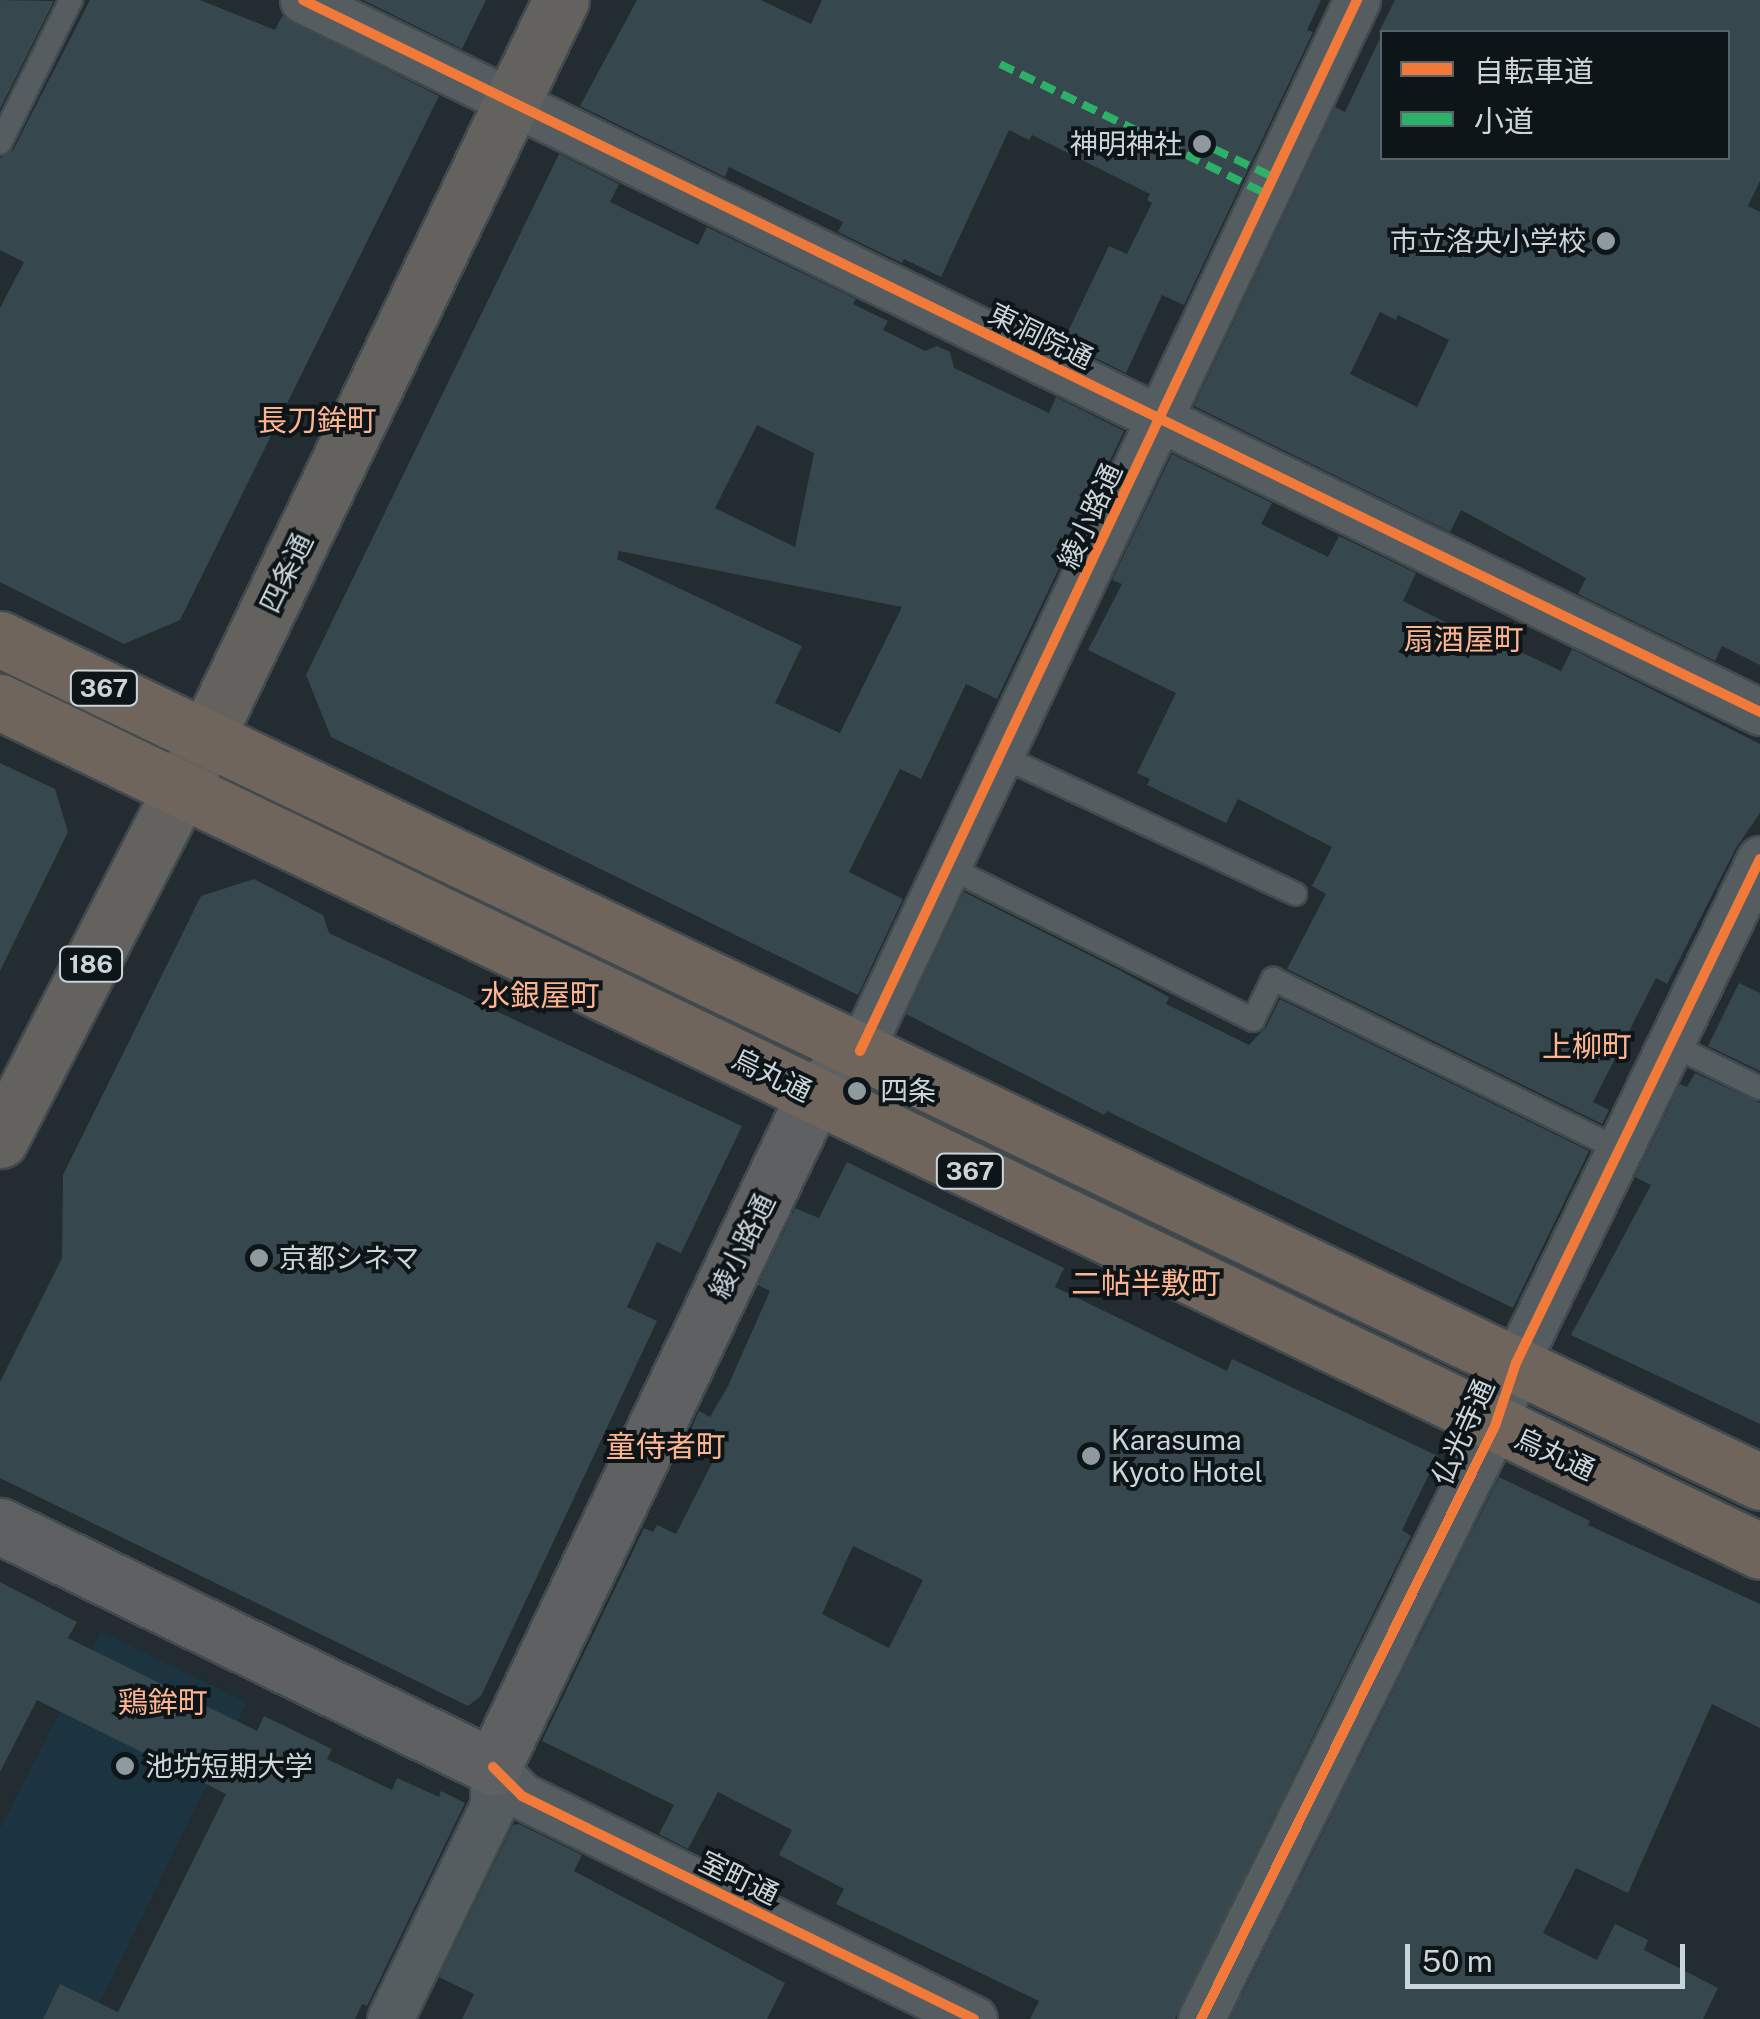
<!DOCTYPE html>
<meta charset="utf-8">
<style>
body{margin:0}
#map{position:relative;width:1760px;height:2019px;overflow:hidden;background:#222c31;font-family:"Public Sans","Noto Sans JP",sans-serif}
div>[style]{position:absolute}
.built>*{inset:0;background:#1b343f}
.building>*{inset:0;background:#37474e}
.roads{filter:drop-shadow(2px 0 #414a4e) drop-shadow(-2px 0 #414a4e) drop-shadow(0 2px #414a4e) drop-shadow(0 -2px #414a4e)}
.lane>*{height:22px;margin:-11px;padding:0 11px;transform-origin:11px;border-radius:11px;background:#565d61}
.street>*{height:45px;margin:-22.5px;padding:0 22.5px;transform-origin:22.5px;border-radius:22.5px;background:#565d61}
.secondary>*{height:55px;margin:-27.5px;padding:0 27.5px;transform-origin:27.5px;border-radius:27.5px;background:#5e6061}
.primary>*{height:55px;margin:-27.5px;padding:0 27.5px;transform-origin:27.5px;border-radius:27.5px;background:#64625f}
.highway>*{height:55px;margin:-27.5px;padding:0 27.5px;transform-origin:27.5px;border-radius:27.5px;background:#6f655d}
.quiet>*{height:8px;margin-top:-4px;transform-origin:0;background:repeating-linear-gradient(90deg,#2db169 0 15px,transparent 0 23px)}
.cycleway>*{height:10px;margin:-5px;padding:0 5px;transform-origin:5px;border-radius:5px;background:#f17a3a}
.dots>*{width:28px;height:28px;translate:-50% -50%;box-sizing:border-box;border:5px solid #0d1519;border-radius:50%}
span{translate:-50% -50%;white-space:nowrap;text-align:center;line-height:1.15;-webkit-text-stroke:8px #0d1519;paint-order:stroke}
.shield-label span{padding:2px 8px;background:#0d1519;border:2px solid;border-radius:8px;-webkit-text-stroke-width:0}
.shield-label{font-size:25px;color:#cad5da;font-weight:700}
.poi-label{font-size:28px;color:#cad5da}
.right{translate:-100% -50%;text-align:right}
.left{translate:0 -50%;text-align:left}
.street-label{font-size:28px;color:#cad5da}
.neighbourhood-label{font-size:30px;color:#feb48f}
.legend{position:absolute;left:1380px;top:30px;width:350px;height:130px;box-sizing:border-box;background:#0d1519;border:2px solid #596266;margin:0;padding:12px 18px;list-style:none;font-size:30px;color:#cad5da}
.legend li{display:flex;align-items:center;gap:20px;height:50px}
.legend b{width:50px;border:2px solid #596266}
.scale{position:absolute;left:1405px;top:1944px;width:280px;height:45px;box-sizing:border-box;border:5px solid #cad5da;border-top:0;padding-left:12px;font-size:30px;line-height:35px;white-space:nowrap;color:#cad5da;-webkit-text-stroke:8px #0d1519;paint-order:stroke}
</style>
<div id="map">
<div class="built">
<i style="clip-path:polygon(101px 1631px,247px 1703px,92px 2019px,0 2019px,0 1829px)"></i>
</div>
<div class="building">
<i style="clip-path:polygon(0 0,54px 1px,0 109px)"></i>
<i style="clip-path:polygon(90px 0,200px 0,275px 30px,282px 16px,439px 96px,180px 620px,124px 644px,0 582px,0 308px,24px 262px,0 250px,0 158px,13px 150px)"></i>
<i style="clip-path:polygon(363px 0,486px 0,462px 49px)"></i>
<i style="clip-path:polygon(637px 0,761px 0,811px 24px,822px 0,1321px 0,1307px 30px,1313px 32px,1184px 305px,1162px 295px,1126px 373px,1063px 342px,1109px 246px,1127px 254px,1152px 203px,1147px 200px,1150px 194px,1032px 135px,1029px 140px,1009px 130px,941px 277px,904px 259px,902px 263px,838px 232px,843px 222px,729px 167px,725px 177px,580px 106px)"></i>
<i style="clip-path:polygon(evenodd,1395px 0,1760px 0,1760px 181px,1748px 206px,1760px 212px,1760px 665px,1722px 646px,1715px 661px,1578px 594px,1586px 578px,1461px 510px,1450px 532px,1194px 406px,1335px 107px,1345px 112px,1382px 34px,1382px 158px,1728px 158px,1728px 32px,1379px 32px,1395px 0,1380px 312px,1396px 320px,1398px 315px,1449px 340px,1417px 407px,1350px 374px,1380px 312px)"></i>
<i style="clip-path:polygon(evenodd,559px 154px,619px 184px,610px 202px,698px 245px,707px 227px,856px 299px,853px 304px,888px 321px,883px 330px,925px 351px,937px 346px,950px 352px,954px 368px,1049px 413px,1056px 397px,1124px 431px,997px 699px,966px 684px,921px 779px,900px 769px,849px 872px,903px 899px,858px 995px,331px 737px,306px 675px,559px 154px,757px 425px,814px 453px,795px 547px,715px 508px,757px 425px,559px 154px,619px 551px,902px 607px,840px 733px,775px 703px,802px 646px,617px 559px,619px 551px)"></i>
<i style="clip-path:polygon(1172px 454px,1272px 503px,1261px 524px,1328px 557px,1339px 536px,1416px 573px,1403px 601px,1463px 631px,1466px 626px,1561px 671px,1572px 649px,1760px 744px,1760px 813px,1736px 848px,1667px 984px,1656px 978px,1593px 1102px,1609px 1110px,1602px 1124px,1287px 969px,1326px 894px,1312px 886px,1332px 847px,1238px 799px,1226px 823px,1147px 785px,1150px 779px,1137px 773px,1176px 693px,1088px 650px,1122px 584px,1112px 580px)"></i>
<i style="clip-path:polygon(0 763px,55px 789px,68px 832px,0 971px)"></i>
<i style="clip-path:polygon(254px 879px,323px 915px,329px 933px,742px 1126px,681px 1253px,657px 1242px,627px 1307px,657px 1321px,481px 1696px,468px 1706px,0 1478px,0 1382px,62px 1258px,63px 1175px,201px 896px)"></i>
<i style="clip-path:polygon(964px 892px,1119px 970px,1169px 997px,1166px 1004px,1249px 1045px,1266px 1027px,1280px 999px,1589px 1151px,1513px 1308px,1107px 1111px,1104px 1115px,906px 1014px)"></i>
<i style="clip-path:polygon(1739px 983px,1760px 993px,1760px 1071px,1708px 1046px)"></i>
<i style="clip-path:polygon(1695px 1073px,1760px 1103px,1760px 1424px,1571px 1335px,1651px 1185px,1635px 1177px,1680px 1084px,1687px 1087px)"></i>
<i style="clip-path:polygon(evenodd,847px 1162px,1064px 1268px,1055px 1287px,1227px 1371px,1232px 1359px,1438px 1456px,1402px 1530px,1411px 1536px,1175px 2019px,1030px 2019px,1039px 2001px,836px 1904px,844px 1889px,779px 1855px,792px 1830px,718px 1792px,688px 1849px,659px 1834px,674px 1805px,542px 1741px,644px 1528px,653px 1532px,657px 1525px,676px 1534px,716px 1455px,686px 1441px,699px 1411px,710px 1417px,728px 1386px,770px 1291px,758px 1285px,795px 1208px,819px 1218px,847px 1162px,853px 1546px,923px 1580px,889px 1648px,822px 1614px,853px 1546px)"></i>
<i style="clip-path:polygon(1499px 1477px,1590px 1521px,1588px 1525px,1760px 1604px,1760px 1728px,1712px 1704px,1628px 1893px,1576px 1868px,1543px 1933px,1597px 1960px,1615px 1924px,1648px 1940px,1644px 1950px,1718px 1988px,1703px 2019px,1230px 2019px)"></i>
<i style="clip-path:polygon(0 1582px,77px 1622px,68px 1638px,257px 1731px,264px 1716px,332px 1749px,327px 1759px,392px 1790px,397px 1778px,439px 1797px,441px 1791px,465px 1803px,367px 2006px,362px 2004px,355px 2019px,43px 2019px,60px 1984px,118px 2012px,226px 1794px,37px 1700px,0 1772px)"></i>
<i style="clip-path:polygon(519px 1824px,582px 1855px,574px 1871px,785px 1983px,767px 2019px,462px 2019px,474px 1994px,439px 1977px,513px 1825px)"></i>
</div>
<div class="roads">
<div class="lane">
<i style="left:0;top:143px;width:160px;rotate:-63.6deg"></i>
<i style="left:1001px;top:756px;width:325px;rotate:25.1deg"></i>
<i style="left:948px;top:867px;width:341px;rotate:26.6deg"></i>
<i style="left:1253px;top:1020px;width:46px;rotate:-64deg"></i>
<i style="left:1273px;top:979px;width:386px;rotate:26.2deg"></i>
<i style="left:1670px;top:1044px;width:100px;rotate:26.1deg"></i>
</div>
<div class="street">
<i style="left:303px;top:0;width:1622px;rotate:26.04deg"></i>
<i style="left:860px;top:1051px;width:1163px;rotate:-64.69deg"></i>
<i style="left:493px;top:1767px;width:41px;rotate:45deg"></i>
<i style="left:522px;top:1796px;width:504px;rotate:26.26deg"></i>
<i style="left:390px;top:2019px;width:237px;rotate:-64.2deg"></i>
<i style="left:493px;top:1806px;width:39px;rotate:-90deg"></i>
<i style="left:1201px;top:2019px;width:662px;rotate:-63.63deg"></i>
<i style="left:1495px;top:1426px;width:66px;rotate:-71.6deg"></i>
<i style="left:1516px;top:1363px;width:560px;rotate:-64.17deg"></i>
</div>
<div class="secondary">
<i style="left:0;top:1526px;width:549px;rotate:26.05deg"></i>
<i style="left:493px;top:1767px;width:744px;rotate:-64.43deg"></i>
<i style="left:814px;top:1096px;width:64px;rotate:-44.4deg"></i>
</div>
<div class="primary">
<i style="left:0;top:1140px;width:396px;rotate:-62.7deg"></i>
<i style="left:182px;top:788px;width:874px;rotate:-64.31deg"></i>
</div>
<div class="highway">
<i style="left:0;top:639px;width:1951px;rotate:25.59deg"></i>
<i style="left:0;top:702px;width:1954px;rotate:25.75deg"></i>
</div>
</div>
<div class="quiet">
<i style="left:1000px;top:64px;width:296px;rotate:26deg"></i>
<i style="left:1214px;top:149px;width:65px;rotate:25.4deg"></i>
</div>
<div class="cycleway">
<i style="left:303px;top:0;width:1622px;rotate:26.04deg"></i>
<i style="left:860px;top:1051px;width:1163px;rotate:-64.69deg"></i>
<i style="left:493px;top:1767px;width:41px;rotate:45deg"></i>
<i style="left:522px;top:1796px;width:504px;rotate:26.26deg"></i>
<i style="left:1201px;top:2019px;width:662px;rotate:-63.63deg"></i>
<i style="left:1495px;top:1426px;width:66px;rotate:-71.6deg"></i>
<i style="left:1516px;top:1363px;width:560px;rotate:-64.17deg"></i>
</div>
<div class="dots">
<i style="left:1202px;top:144px;background:#8f9a9f"></i>
<i style="left:1606px;top:241px;background:#8f9a9f"></i>
<i style="left:857px;top:1091px;background:#8f9a9f"></i>
<i style="left:259px;top:1258px;background:#8f9a9f"></i>
<i style="left:1091px;top:1456px;background:#8f9a9f"></i>
<i style="left:125px;top:1766px;background:#8f9a9f"></i>
</div>
<div class="shield-label">
<span style="left:104px;top:688px">367</span>
<span style="left:91px;top:964px">186</span>
<span style="left:970px;top:1171px">367</span>
</div>
<div class="poi-label">
<span class="right" style="left:1182px;top:144px">神明神社</span>
<span class="right" style="left:1586px;top:241px">市立洛央小学校</span>
<span class="left" style="left:880px;top:1091px">四条</span>
<span class="left" style="left:279px;top:1258px">京都シネマ</span>
<span class="left" style="left:1111px;top:1456px">Karasuma<br>Kyoto Hotel</span>
<span class="left" style="left:145px;top:1766px">池坊短期大学</span>
</div>
<div class="street-label">
<span style="left:1041px;top:336px;rotate:26deg">東洞院通</span>
<span style="left:1090px;top:516px;rotate:-65deg">綾小路通</span>
<span style="left:286px;top:573px;rotate:-64deg">四条通</span>
<span style="left:772px;top:1075px;rotate:26deg">烏丸通</span>
<span style="left:742px;top:1246px;rotate:-64deg">綾小路通</span>
<span style="left:1463px;top:1432px;rotate:-66deg">仏光寺通</span>
<span style="left:1555px;top:1454px;rotate:25deg">烏丸通</span>
<span style="left:739px;top:1878px;rotate:26deg">室町通</span>
</div>
<div class="neighbourhood-label">
<span style="left:317px;top:420px">長刀鉾町</span>
<span style="left:1464px;top:639px">扇酒屋町</span>
<span style="left:540px;top:995px">水銀屋町</span>
<span style="left:1587px;top:1046px">上柳町</span>
<span style="left:1146px;top:1283px">二帖半敷町</span>
<span style="left:666px;top:1446px">童侍者町</span>
<span style="left:163px;top:1702px">鶏鉾町</span>
</div>
<ul class="legend">
<li><b style="height:12px;background:#f17a3a"></b>自転車道</li>
<li><b style="height:12px;background:#2db169"></b>小道</li>
</ul>
<div class="scale">50 m</div>
</div>
